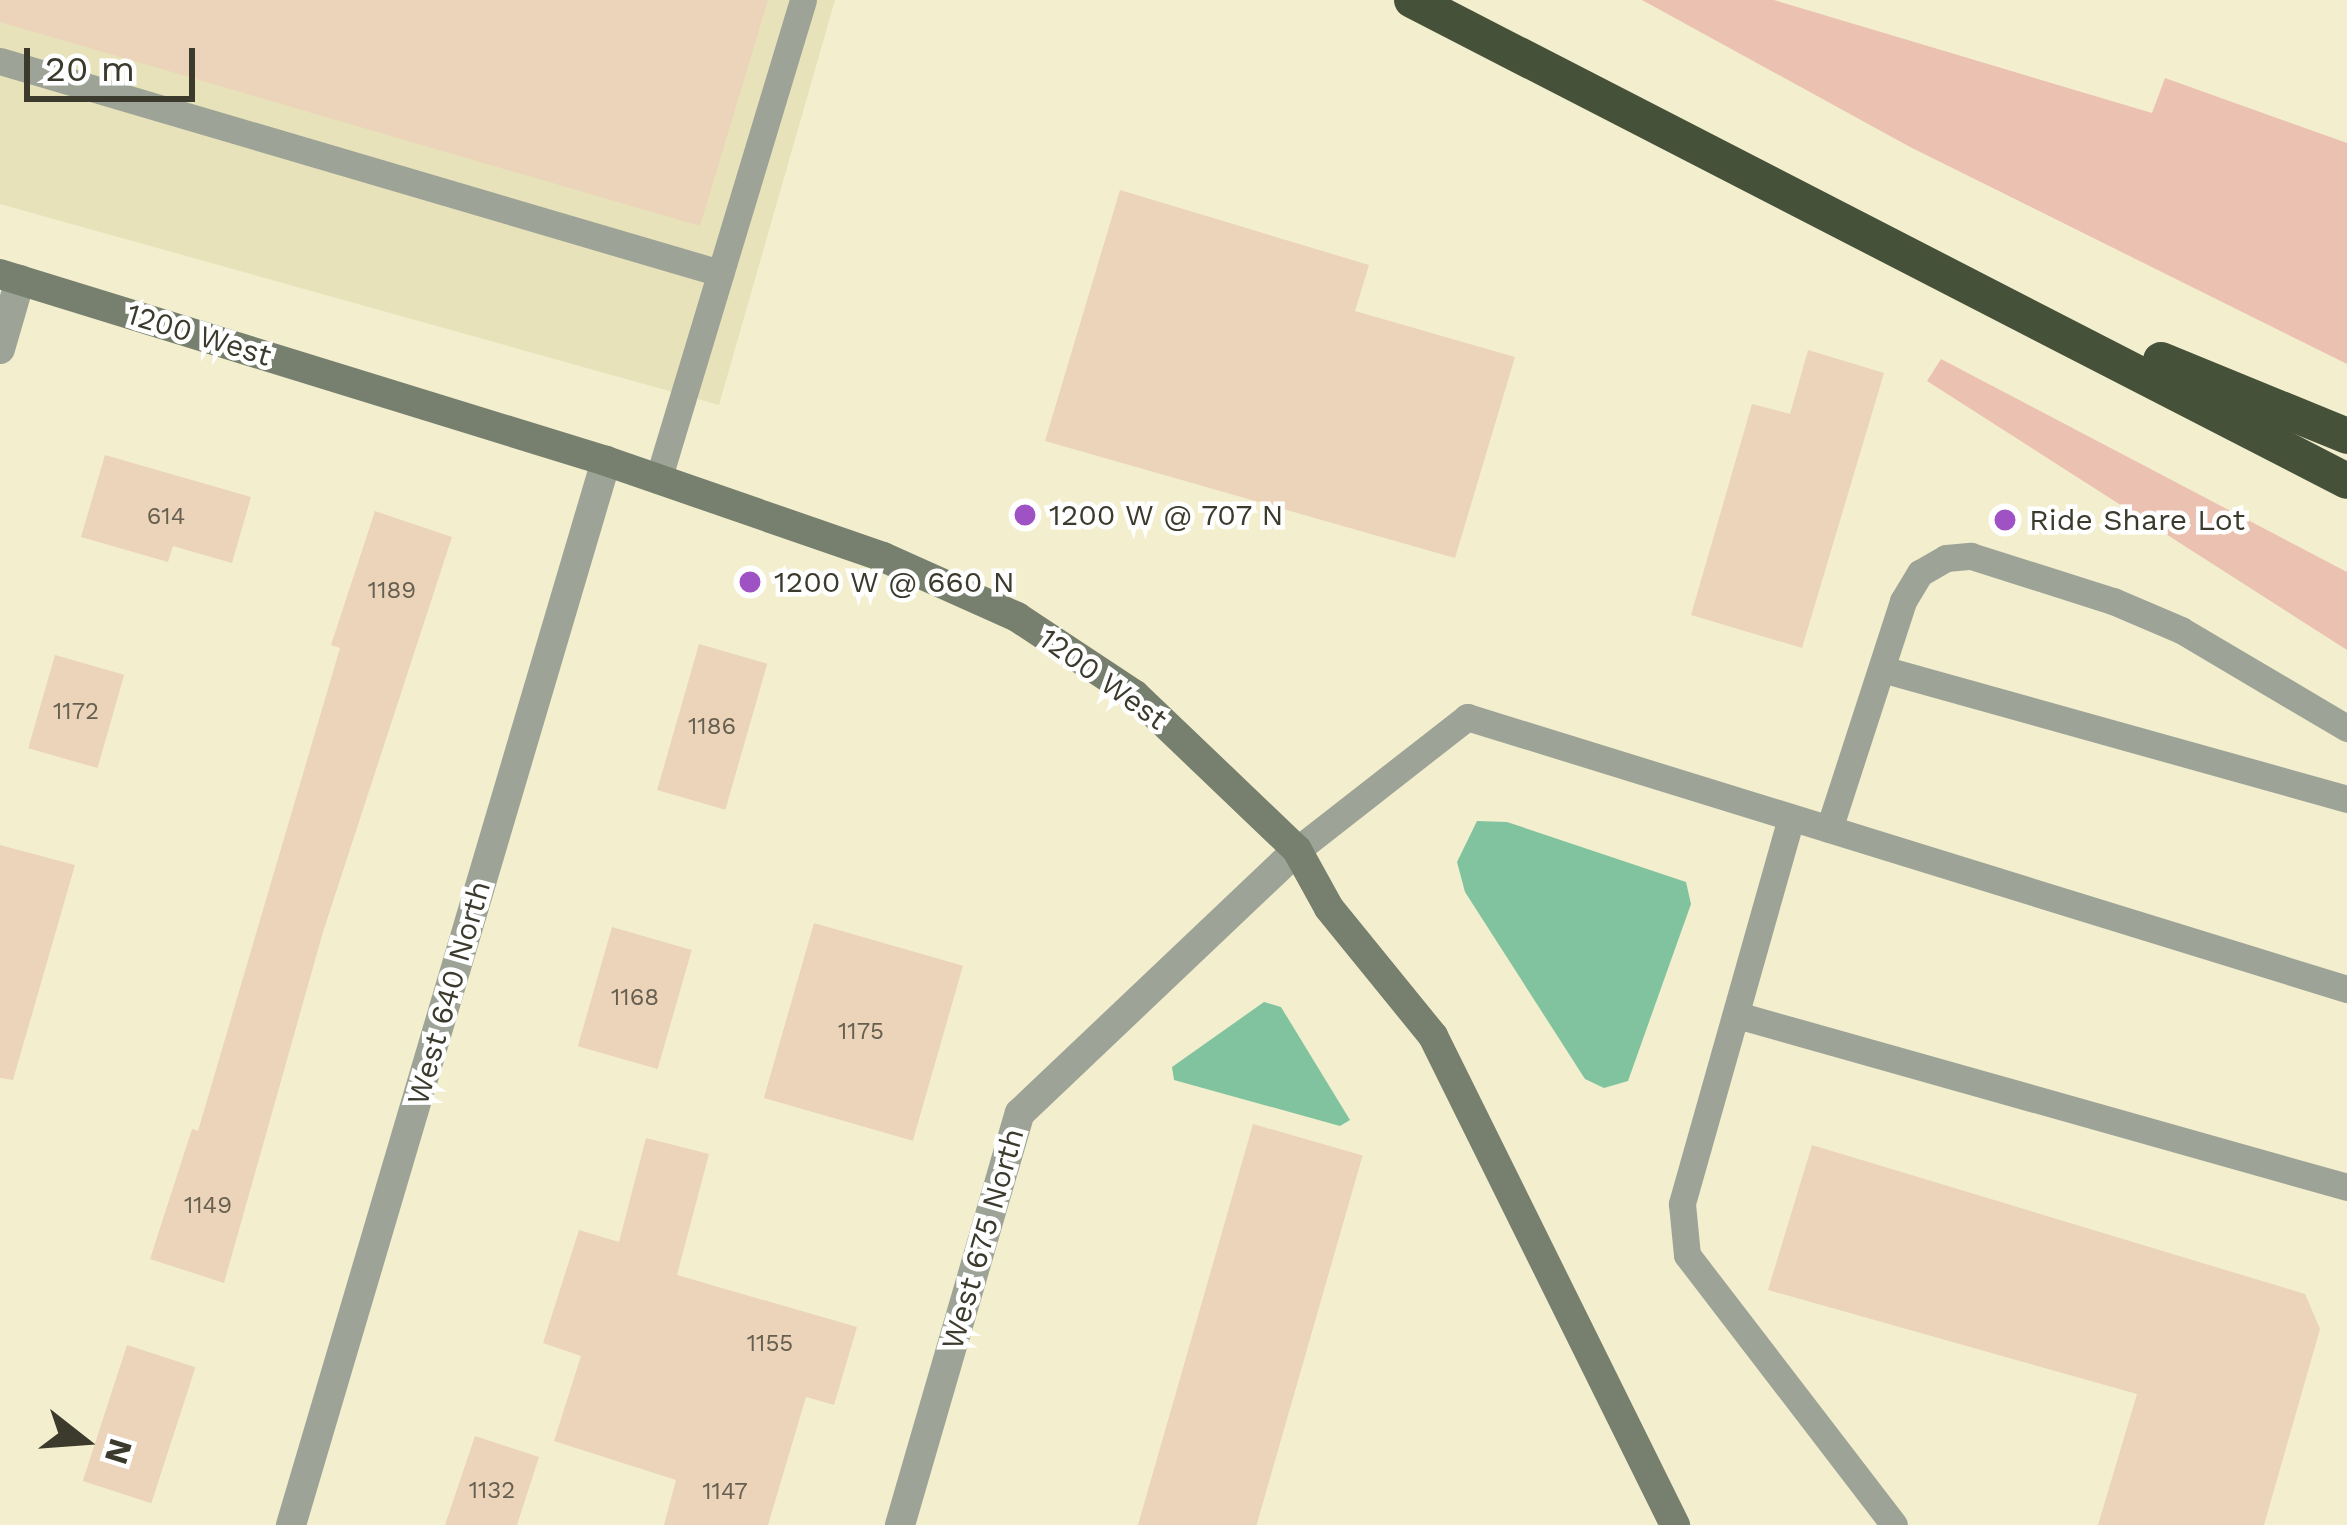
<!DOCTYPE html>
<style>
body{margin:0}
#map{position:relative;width:2347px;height:1525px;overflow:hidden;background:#f3efce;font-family:"Work Sans",sans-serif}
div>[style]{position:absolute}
.built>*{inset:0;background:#e8e2ba}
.green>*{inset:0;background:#ebc2b2}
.water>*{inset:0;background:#81c39f}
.building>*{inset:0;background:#ebd4ba;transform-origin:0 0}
.lane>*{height:27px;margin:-13.5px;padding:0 13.5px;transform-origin:13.5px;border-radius:13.5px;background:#9da497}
.street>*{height:30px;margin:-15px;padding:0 15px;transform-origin:15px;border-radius:15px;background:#9da497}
.secondary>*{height:30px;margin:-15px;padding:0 15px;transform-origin:15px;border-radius:15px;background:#77806e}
.highway>*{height:36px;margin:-18px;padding:0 18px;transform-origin:18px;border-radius:18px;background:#455239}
.dots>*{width:33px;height:33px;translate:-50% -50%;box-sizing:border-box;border:6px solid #fff;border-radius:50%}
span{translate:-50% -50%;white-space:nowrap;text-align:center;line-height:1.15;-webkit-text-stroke:9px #fff;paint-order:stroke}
.number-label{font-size:24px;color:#676050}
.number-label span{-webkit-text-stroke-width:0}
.street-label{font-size:30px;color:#3b3a2d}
.poi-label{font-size:30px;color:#3b3a2d}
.left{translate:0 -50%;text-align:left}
.north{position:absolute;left:24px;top:1381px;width:120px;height:120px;-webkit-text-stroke:9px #fff;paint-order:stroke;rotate:107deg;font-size:33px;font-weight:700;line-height:48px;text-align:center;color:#3b3a2d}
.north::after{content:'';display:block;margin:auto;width:42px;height:54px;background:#3b3a2d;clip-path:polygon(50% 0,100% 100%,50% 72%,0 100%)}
.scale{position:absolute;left:24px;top:48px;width:171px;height:54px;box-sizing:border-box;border:6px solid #3b3a2d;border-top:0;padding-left:15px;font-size:36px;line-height:42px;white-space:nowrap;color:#3b3a2d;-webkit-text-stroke:9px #fff;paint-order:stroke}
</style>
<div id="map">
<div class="built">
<i style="clip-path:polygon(0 0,835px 0,719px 405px,0 204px)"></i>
</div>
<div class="green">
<i style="clip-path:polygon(1642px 0,1774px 0,2152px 113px,2165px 78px,2347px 143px,2347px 364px,1910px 147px)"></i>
<i style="clip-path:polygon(1941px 359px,2347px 572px,2347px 650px,1927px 381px)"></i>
</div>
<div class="water">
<i style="clip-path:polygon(1477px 821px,1507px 822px,1686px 882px,1691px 904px,1628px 1081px,1604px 1088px,1585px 1079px,1465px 892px,1457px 862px)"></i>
<i style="clip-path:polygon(1264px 1002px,1281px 1007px,1350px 1120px,1340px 1126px,1174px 1080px,1172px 1067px)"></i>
</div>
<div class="building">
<i style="clip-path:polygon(0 0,768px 0,700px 226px,0 22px)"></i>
<i style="clip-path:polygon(1120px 190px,1369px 265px,1355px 311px,1515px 357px,1455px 558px,1045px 441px)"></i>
<i style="clip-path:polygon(1808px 350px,1884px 373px,1802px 648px,1691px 615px,1752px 404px,1790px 414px)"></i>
<i style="clip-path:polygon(105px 455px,251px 497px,232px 563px,173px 546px,168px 562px,81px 537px)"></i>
<i style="clip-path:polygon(375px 511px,452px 537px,323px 932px,224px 1283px,150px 1259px,192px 1129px,198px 1131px,340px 648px,331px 645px)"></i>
<i style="left:699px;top:644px;width:71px;height:152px;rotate:16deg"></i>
<i style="left:55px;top:655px;width:72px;height:97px;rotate:16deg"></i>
<i style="clip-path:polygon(0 845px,75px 865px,13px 1080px,0 1078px)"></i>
<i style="left:814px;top:923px;width:155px;height:182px;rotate:16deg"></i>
<i style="left:612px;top:927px;width:83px;height:124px;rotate:16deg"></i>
<i style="left:1253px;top:1124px;width:114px;height:417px;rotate:16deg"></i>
<i style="clip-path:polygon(646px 1138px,709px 1154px,677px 1275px,857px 1327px,834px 1405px,806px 1397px,768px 1525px,664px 1525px,676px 1480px,554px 1441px,581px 1356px,543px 1343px,579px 1230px,619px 1242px)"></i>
<i style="clip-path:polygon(1812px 1145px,2305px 1294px,2320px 1329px,2264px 1525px,2098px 1525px,2137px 1394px,1768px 1290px)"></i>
<i style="left:127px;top:1345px;width:72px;height:143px;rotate:18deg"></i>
<i style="clip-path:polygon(475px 1436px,539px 1457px,517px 1525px,445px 1525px)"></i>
</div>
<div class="lane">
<i style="left:0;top:61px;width:751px;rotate:16.41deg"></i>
<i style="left:658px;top:480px;width:501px;rotate:-73.19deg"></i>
<i style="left:1882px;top:669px;width:483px;rotate:15.6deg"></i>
<i style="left:1791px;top:818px;width:401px;rotate:105.8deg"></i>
<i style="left:1682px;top:1204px;width:51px;rotate:84.4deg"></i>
<i style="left:1687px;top:1255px;width:340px;rotate:52.5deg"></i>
<i style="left:1829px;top:829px;width:240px;rotate:-72deg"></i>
<i style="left:1903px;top:601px;width:33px;rotate:-59deg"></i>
<i style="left:1920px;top:573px;width:30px;rotate:-30deg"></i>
<i style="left:1946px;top:558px;width:25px;rotate:-5deg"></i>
<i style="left:1971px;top:556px;width:149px;rotate:17.6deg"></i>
<i style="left:2113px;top:601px;width:74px;rotate:23.1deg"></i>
<i style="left:2181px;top:630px;width:193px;rotate:30.6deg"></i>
<i style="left:1297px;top:850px;width:216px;rotate:-38deg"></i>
<i style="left:1467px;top:717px;width:921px;rotate:17.18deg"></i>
<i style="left:1737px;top:1015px;width:634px;rotate:15.75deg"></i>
</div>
<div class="street">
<i style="left:0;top:349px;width:72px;rotate:-73.8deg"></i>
<i style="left:291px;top:1525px;width:1110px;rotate:-73.51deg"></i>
<i style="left:900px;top:1525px;width:429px;rotate:-73.8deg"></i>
<i style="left:1020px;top:1113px;width:382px;rotate:-43.5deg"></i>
</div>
<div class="secondary">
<i style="left:0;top:274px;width:634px;rotate:17.15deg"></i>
<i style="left:606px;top:461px;width:293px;rotate:19.1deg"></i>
<i style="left:883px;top:557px;width:147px;rotate:24.1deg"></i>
<i style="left:1017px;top:617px;width:141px;rotate:33.5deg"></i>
<i style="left:1135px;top:695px;width:224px;rotate:43.7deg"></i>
<i style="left:1297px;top:850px;width:66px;rotate:61.1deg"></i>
<i style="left:1329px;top:908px;width:165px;rotate:50.9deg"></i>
<i style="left:1433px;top:1036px;width:546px;rotate:63.67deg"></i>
</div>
<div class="highway">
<i style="left:1412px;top:0;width:1051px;rotate:27.22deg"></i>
<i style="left:2161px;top:360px;width:201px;rotate:22.2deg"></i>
</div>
<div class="dots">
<i style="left:1025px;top:515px;background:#9e52c4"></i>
<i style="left:2005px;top:520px;background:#9e52c4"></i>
<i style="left:750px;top:582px;background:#9e52c4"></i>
</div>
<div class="number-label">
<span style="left:166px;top:517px">614</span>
<span style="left:392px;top:591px">1189</span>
<span style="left:76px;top:712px">1172</span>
<span style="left:712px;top:727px">1186</span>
<span style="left:635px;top:998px">1168</span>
<span style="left:861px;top:1032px">1175</span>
<span style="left:208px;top:1206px">1149</span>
<span style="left:770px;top:1344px">1155</span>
<span style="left:492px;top:1491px">1132</span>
<span style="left:725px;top:1492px">1147</span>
</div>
<div class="street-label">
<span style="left:199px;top:335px;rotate:17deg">1200 West</span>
<span style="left:1103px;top:679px;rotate:36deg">1200 West</span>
<span style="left:449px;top:993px;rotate:-74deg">West 640 North</span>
<span style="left:983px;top:1239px;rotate:-74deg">West 675 North</span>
</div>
<div class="poi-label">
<span class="left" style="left:1049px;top:515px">1200 W @ 707 N</span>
<span class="left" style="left:2029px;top:520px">Ride Share Lot</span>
<span class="left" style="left:774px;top:582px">1200 W @ 660 N</span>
</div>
<div class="north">N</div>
<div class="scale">20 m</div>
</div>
